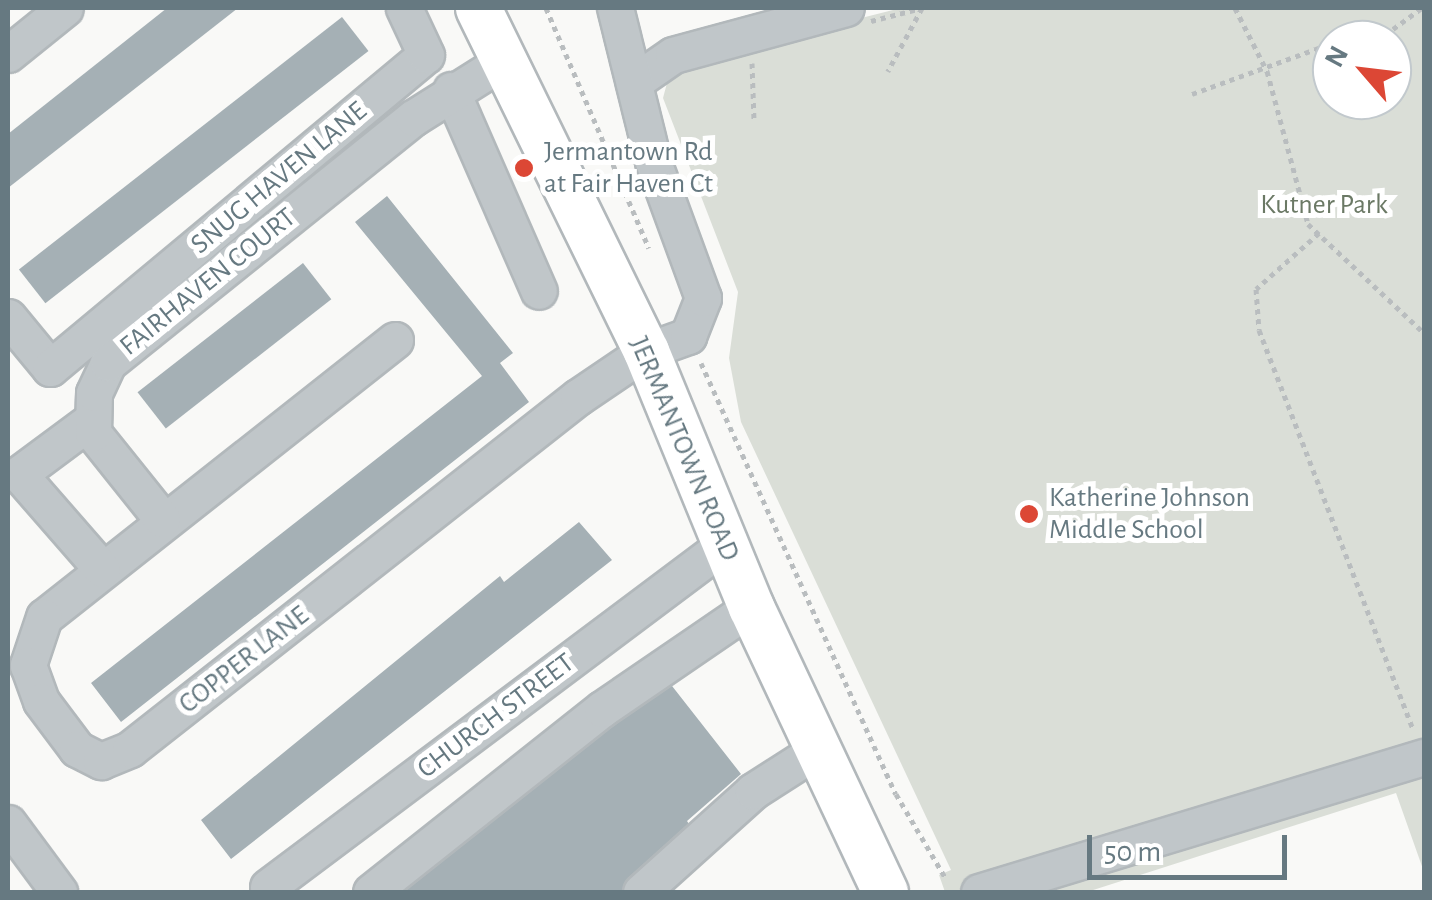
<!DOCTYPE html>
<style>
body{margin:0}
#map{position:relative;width:1432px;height:900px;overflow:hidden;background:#f9f9f7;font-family:"Alegreya Sans",sans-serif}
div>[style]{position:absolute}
.green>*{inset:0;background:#daded7}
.building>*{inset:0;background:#a5b0b5;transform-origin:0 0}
.path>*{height:5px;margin-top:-2.5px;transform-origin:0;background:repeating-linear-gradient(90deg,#b9bdbf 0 5px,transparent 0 10px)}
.roads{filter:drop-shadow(2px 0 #b2b8bb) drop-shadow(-2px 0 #b2b8bb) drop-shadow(0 2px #b2b8bb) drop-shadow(0 -2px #b2b8bb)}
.minor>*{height:35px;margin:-17.5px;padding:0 17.5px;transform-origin:17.5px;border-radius:17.5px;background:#c0c6c9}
.major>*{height:45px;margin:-22.5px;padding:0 22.5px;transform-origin:22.5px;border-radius:22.5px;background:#fff}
.dots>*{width:28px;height:28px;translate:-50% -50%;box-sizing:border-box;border:5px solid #fff;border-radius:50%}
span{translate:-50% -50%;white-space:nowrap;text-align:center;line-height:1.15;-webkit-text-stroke:10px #fff;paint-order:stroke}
.poi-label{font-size:28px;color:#667981}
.left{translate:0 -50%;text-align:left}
.street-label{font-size:28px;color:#667981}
.park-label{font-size:28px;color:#6b7965}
.frame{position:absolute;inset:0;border:10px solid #667981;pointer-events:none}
.north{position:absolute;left:1312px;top:20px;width:100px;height:100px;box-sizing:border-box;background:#fff;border:2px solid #c2c9cd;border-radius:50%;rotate:298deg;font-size:28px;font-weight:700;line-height:40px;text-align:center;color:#667981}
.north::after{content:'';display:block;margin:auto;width:35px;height:45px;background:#dc4735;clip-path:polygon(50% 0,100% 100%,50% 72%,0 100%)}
.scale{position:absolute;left:1087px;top:835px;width:200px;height:45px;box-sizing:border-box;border:5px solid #667981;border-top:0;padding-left:12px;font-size:30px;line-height:35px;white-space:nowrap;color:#667981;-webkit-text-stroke:8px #fff;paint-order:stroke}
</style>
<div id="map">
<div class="green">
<i style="clip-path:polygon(evenodd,901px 8px,1424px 8px,1424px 872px,1396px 793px,1087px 892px,945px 892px,939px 875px,951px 870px,741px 422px,729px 358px,738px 292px,663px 98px,667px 83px,694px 60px,901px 8px,1332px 40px,1392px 40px,1392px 100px,1332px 100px,1332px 40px)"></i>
</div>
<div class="building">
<i style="clip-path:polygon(167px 8px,238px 8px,8px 188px,8px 134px)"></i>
<i style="left:342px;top:17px;width:43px;height:410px;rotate:52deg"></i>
<i style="clip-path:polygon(387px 196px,513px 353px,500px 363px,529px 402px,121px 722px,91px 683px,482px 376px,355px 222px)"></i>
<i style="left:303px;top:263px;width:46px;height:210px;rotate:52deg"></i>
<i style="clip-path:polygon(579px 522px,612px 560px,231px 859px,201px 820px,500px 576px,504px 582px)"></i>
<i style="clip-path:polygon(665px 677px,741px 774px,687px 821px,697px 836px,624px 892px,391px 892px)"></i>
</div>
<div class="path">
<i style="left:546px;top:8px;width:261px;rotate:66.8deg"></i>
<i style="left:1235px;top:8px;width:71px;rotate:63.1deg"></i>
<i style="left:1267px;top:71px;width:158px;rotate:75deg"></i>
<i style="left:1308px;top:224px;width:159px;rotate:43.2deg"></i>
<i style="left:871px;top:21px;width:53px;rotate:-14.3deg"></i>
<i style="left:922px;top:8px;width:72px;rotate:118.4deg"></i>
<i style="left:1344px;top:40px;width:50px;rotate:-12.7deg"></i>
<i style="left:1393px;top:29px;width:36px;rotate:-36deg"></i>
<i style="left:752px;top:63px;width:56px;rotate:88deg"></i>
<i style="left:1192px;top:94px;width:149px;rotate:-20deg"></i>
<i style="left:1319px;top:233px;width:84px;rotate:138.4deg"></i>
<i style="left:1256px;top:289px;width:41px;rotate:85.8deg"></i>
<i style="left:1259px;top:330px;width:428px;rotate:68.9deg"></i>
<i style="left:701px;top:363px;width:473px;rotate:65.7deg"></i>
<i style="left:896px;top:794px;width:99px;rotate:59.5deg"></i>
</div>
<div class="roads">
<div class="minor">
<i style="left:8px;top:54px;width:73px;rotate:-38.9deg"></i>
<i style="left:634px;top:82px;width:47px;rotate:-34.7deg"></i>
<i style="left:673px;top:55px;width:179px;rotate:-15.2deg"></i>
<i style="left:451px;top:90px;width:219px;rotate:66.4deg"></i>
<i style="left:8px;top:317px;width:66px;rotate:50.5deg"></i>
<i style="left:50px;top:368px;width:489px;rotate:-39.8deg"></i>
<i style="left:426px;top:55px;width:52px;rotate:-115.1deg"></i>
<i style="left:395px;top:340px;width:447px;rotate:141.7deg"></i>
<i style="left:44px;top:617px;width:51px;rotate:108.4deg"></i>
<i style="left:28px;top:665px;width:38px;rotate:70deg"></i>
<i style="left:41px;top:701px;width:60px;rotate:53.1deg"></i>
<i style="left:77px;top:749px;width:27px;rotate:27deg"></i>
<i style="left:101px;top:761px;width:31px;rotate:-22deg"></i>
<i style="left:130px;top:749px;width:570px;rotate:-38.16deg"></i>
<i style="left:578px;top:397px;width:82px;rotate:-34.1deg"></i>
<i style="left:646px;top:351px;width:45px;rotate:-19.7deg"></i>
<i style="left:688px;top:336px;width:41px;rotate:-68.5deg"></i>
<i style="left:703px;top:298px;width:146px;rotate:-110.1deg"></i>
<i style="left:653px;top:161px;width:158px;rotate:-103.9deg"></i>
<i style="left:93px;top:419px;width:92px;rotate:143.4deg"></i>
<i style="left:19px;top:474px;width:126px;rotate:48.9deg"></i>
<i style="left:162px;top:519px;width:110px;rotate:-128.7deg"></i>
<i style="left:93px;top:433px;width:40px;rotate:-88.6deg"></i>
<i style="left:94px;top:393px;width:33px;rotate:-65deg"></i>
<i style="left:108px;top:363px;width:391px;rotate:-38.8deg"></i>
<i style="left:413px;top:118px;width:105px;rotate:-32.2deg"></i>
<i style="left:8px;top:823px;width:86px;rotate:53.5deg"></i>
<i style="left:268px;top:887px;width:570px;rotate:-36.87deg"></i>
<i style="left:371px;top:892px;width:295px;rotate:-38.4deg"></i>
<i style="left:602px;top:709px;width:181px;rotate:-34.4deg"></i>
<i style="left:641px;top:892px;width:151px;rotate:-42deg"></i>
<i style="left:753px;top:791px;width:76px;rotate:-32.6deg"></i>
<i style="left:979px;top:892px;width:465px;rotate:-16.9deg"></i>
</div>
<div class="major">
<i style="left:478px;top:8px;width:382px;rotate:63.9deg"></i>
<i style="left:646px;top:351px;width:277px;rotate:67.7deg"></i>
<i style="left:751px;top:607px;width:315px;rotate:64.8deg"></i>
</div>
</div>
<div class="dots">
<i style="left:524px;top:168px;background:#dc4735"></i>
<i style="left:1029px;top:514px;background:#dc4735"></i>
</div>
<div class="poi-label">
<span class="left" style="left:544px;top:168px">Jermantown Rd<br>at Fair Haven Ct</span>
<span class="left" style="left:1049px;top:514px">Katherine Johnson<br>Middle School</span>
</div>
<div class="street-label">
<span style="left:279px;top:178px;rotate:-40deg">SNUG HAVEN LANE</span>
<span style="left:208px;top:282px;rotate:-39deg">FAIRHAVEN COURT</span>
<span style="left:684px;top:449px;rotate:67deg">JERMANTOWN ROAD</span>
<span style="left:244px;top:660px;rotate:-38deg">COPPER LANE</span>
<span style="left:496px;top:716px;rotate:-37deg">CHURCH STREET</span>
</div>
<div class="park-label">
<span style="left:1324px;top:205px">Kutner Park</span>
</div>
<div class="frame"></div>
<div class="north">N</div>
<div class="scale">50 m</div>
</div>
